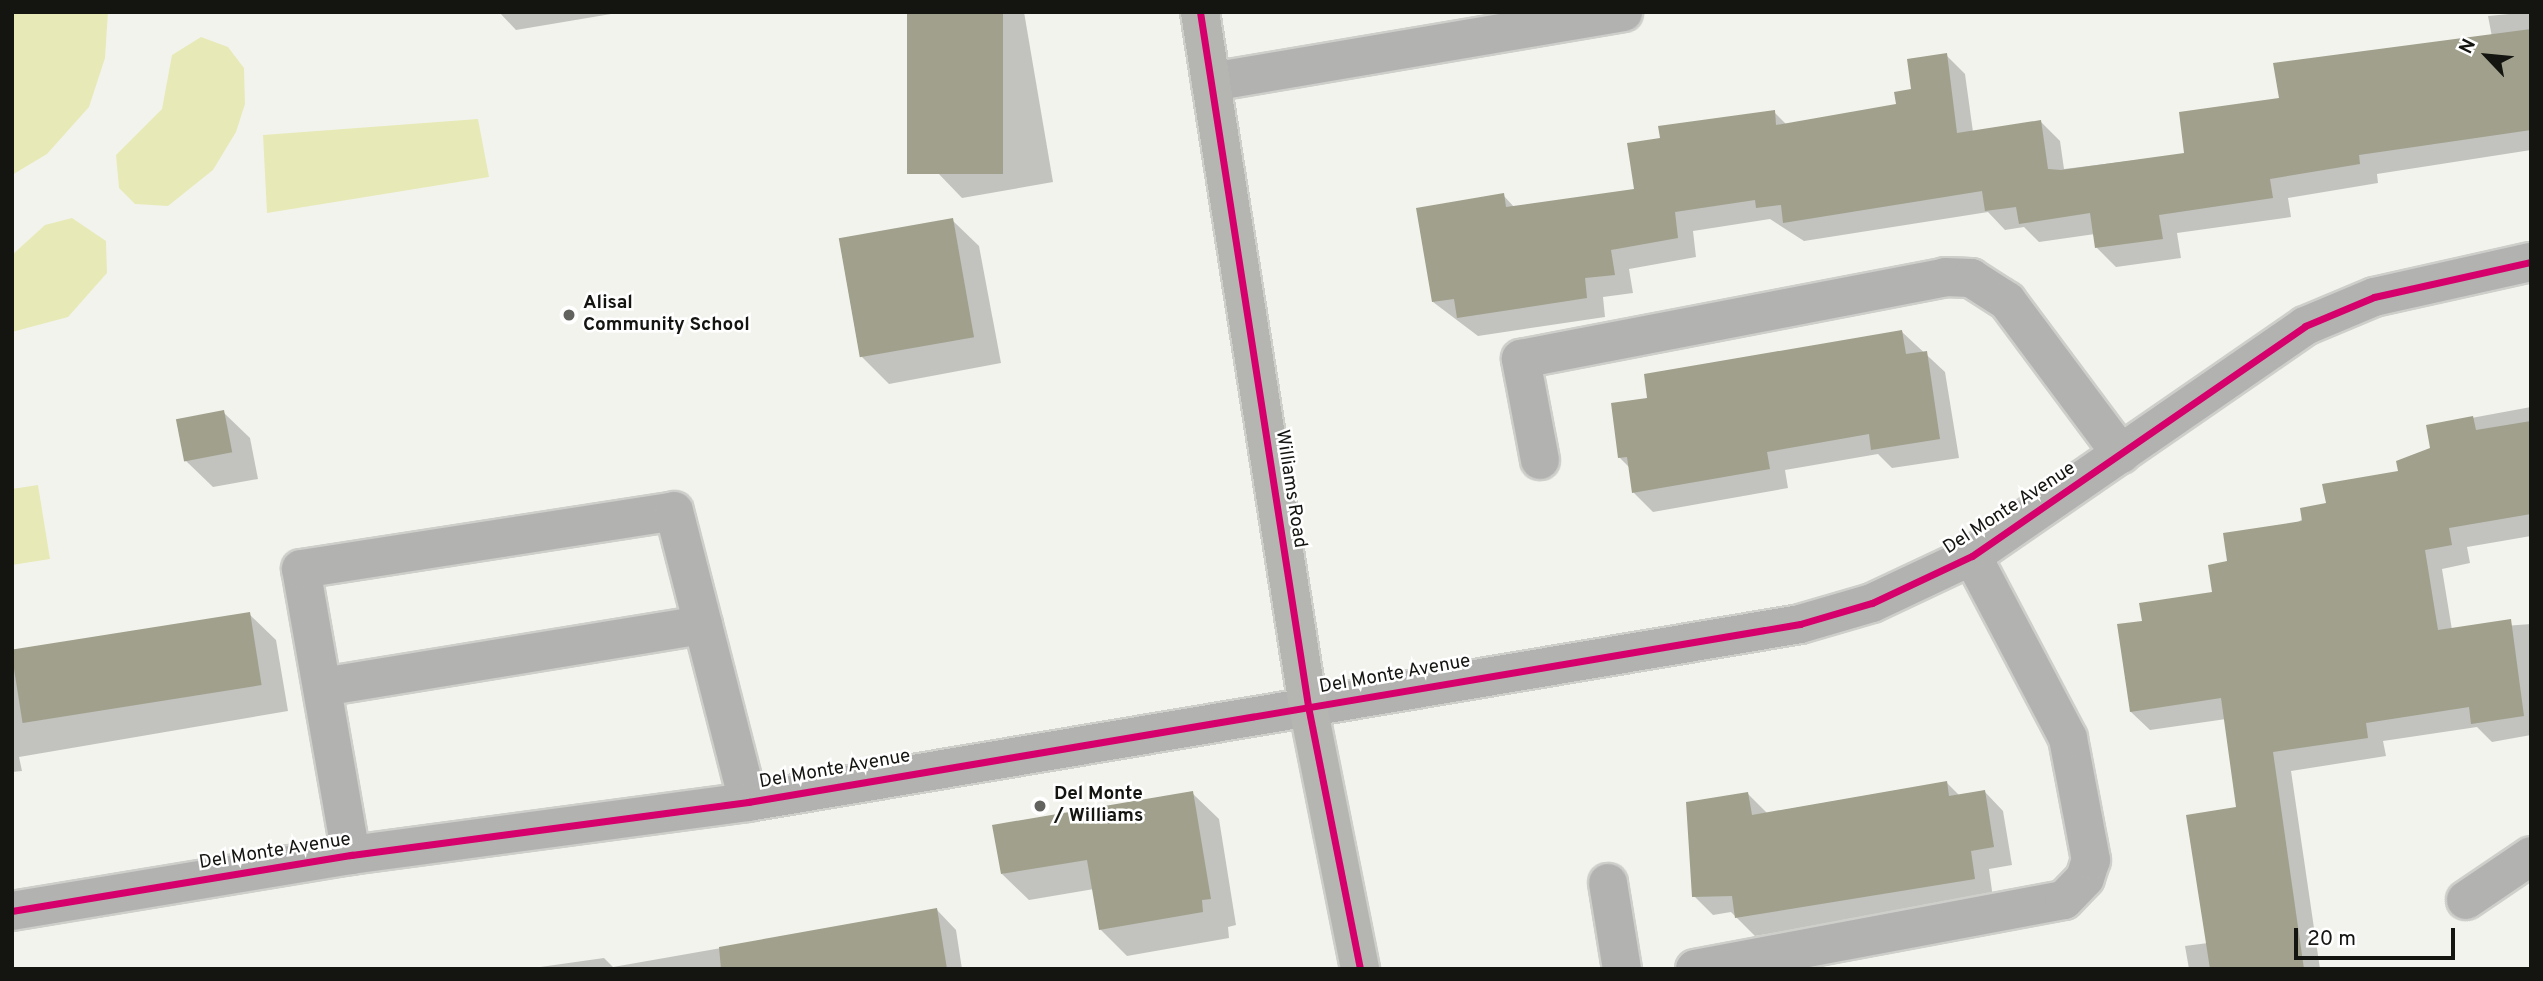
<!DOCTYPE html>
<style>
body{margin:0}
#map{position:relative;width:2543px;height:981px;overflow:hidden;background:#f3f3ee;font-family:Overpass,sans-serif}
div>[style]{position:absolute}
.green>*{inset:0;background:#e7eab7}
.shadow>*{inset:0;background:#0003}
.building>*{inset:0;background:#a0a08c;transform-origin:0 0}
.roads{filter:drop-shadow(2px 0 #cececb) drop-shadow(-2px 0 #cececb) drop-shadow(0 2px #cececb) drop-shadow(0 -2px #cececb)}
.minor>*{height:38px;margin:-19px;padding:0 19px;transform-origin:19px;border-radius:19px;background:#b2b2b1}
.major>*{height:38px;margin:-19px;padding:0 19px;transform-origin:19px;border-radius:19px;background:#b5b5b2}
.cycleway>*{height:7px;margin:-3.5px;padding:0 3.5px;transform-origin:3.5px;border-radius:3.5px;background:#d6006c}
.dots>*{width:19px;height:19px;translate:-50% -50%;box-sizing:border-box;border:4px solid #fff;border-radius:50%}
span{translate:-50% -50%;white-space:nowrap;text-align:center;line-height:1.15;-webkit-text-stroke:5px #fff;paint-order:stroke}
.poi-label{font-size:19px;color:#141411;font-weight:700}
.left{translate:0 -50%;text-align:left}
.street-label{font-size:19px;color:#141411}
.frame{position:absolute;inset:0;border:14px solid #141411;pointer-events:none}
.north{position:absolute;left:2452px;top:21px;width:70px;height:70px;-webkit-text-stroke:5px #fff;paint-order:stroke;rotate:296deg;font-size:19px;font-weight:700;line-height:28px;text-align:center;color:#141411}
.north::after{content:'';display:block;margin:auto;width:24px;height:32px;background:#141411;clip-path:polygon(50% 0,100% 100%,50% 72%,0 100%)}
.scale{position:absolute;left:2294px;top:928px;width:161px;height:32px;box-sizing:border-box;border:4px solid #141411;border-top:0;padding-left:9px;font-size:21px;line-height:24px;white-space:nowrap;color:#141411;-webkit-text-stroke:5px #fff;paint-order:stroke}
</style>
<div id="map">
<div class="green">
<i style="clip-path:polygon(12px 12px,108px 12px,105px 58px,89px 107px,47px 154px,12px 175px)"></i>
<i style="clip-path:polygon(201px 37px,228px 47px,244px 68px,245px 104px,236px 132px,213px 170px,168px 206px,135px 204px,119px 188px,116px 155px,162px 109px,172px 55px)"></i>
<i style="clip-path:polygon(478px 119px,489px 177px,267px 213px,263px 135px)"></i>
<i style="clip-path:polygon(72px 218px,106px 241px,107px 273px,68px 317px,12px 332px,12px 255px,45px 225px)"></i>
<i style="clip-path:polygon(38px 485px,50px 559px,12px 565px,12px 489px)"></i>
</div>
<div class="shadow">
<i style="clip-path:polygon(499px 12px,623px 12px,516px 30px)"></i>
<i style="clip-path:polygon(909px 12px,1024px 12px,1053px 182px,962px 198px,936px 171px)"></i>
<i style="clip-path:polygon(2531px 12px,2531px 150px,2377px 174px,2378px 183px,2288px 198px,2291px 217px,2177px 233px,2181px 258px,2116px 267px,2097px 248px,2095px 234px,2039px 242px,2024px 227px,2005px 230px,1988px 212px,1804px 241px,1770px 219px,1693px 231px,1696px 257px,1629px 269px,1633px 293px,1603px 297px,1605px 317px,1478px 336px,1433px 302px,1503px 195px,1515px 208px,1636px 190px,1662px 140px,1774px 112px,1787px 125px,1898px 105px,1946px 55px,1965px 74px,1973px 132px,2041px 122px,2060px 141px,2064px 169px,2186px 154px,2281px 99px,2492px 37px,2488px 16px)"></i>
<i style="clip-path:polygon(952px 220px,979px 246px,1001px 363px,889px 384px,862px 357px)"></i>
<i style="clip-path:polygon(1902px 332px,1945px 372px,1959px 458px,1892px 468px,1878px 454px,1785px 470px,1788px 488px,1653px 512px,1634px 493px,1630px 468px,1619px 457px,1649px 399px)"></i>
<i style="clip-path:polygon(2531px 407px,2531px 536px,2467px 547px,2470px 563px,2442px 569px,2452px 630px,2531px 624px,2531px 735px,2492px 742px,2477px 727px,2383px 741px,2386px 756px,2291px 771px,2320px 969px,2189px 969px,2185px 946px,2208px 943px,2238px 808px,2226px 719px,2150px 730px,2131px 712px,2144px 622px,2214px 593px,2229px 563px,2328px 504px,2400px 472px,2432px 449px,2428px 426px)"></i>
<i style="clip-path:polygon(223px 412px,250px 438px,258px 479px,213px 487px,186px 461px)"></i>
<i style="clip-path:polygon(249px 614px,276px 640px,288px 711px,19px 757px,22px 771px,12px 772px,12px 655px)"></i>
<i style="clip-path:polygon(1946px 782px,1960px 796px,1985px 792px,2003px 811px,2012px 865px,1989px 869px,1993px 898px,1755px 936px,1731px 912px,1713px 915px,1694px 896px,1748px 794px,1767px 813px)"></i>
<i style="clip-path:polygon(1192px 793px,1219px 819px,1236px 925px,1228px 927px,1229px 938px,1127px 956px,1100px 929px,1094px 889px,1029px 900px,1002px 874px)"></i>
<i style="clip-path:polygon(937px 910px,956px 930px,962px 969px,526px 969px,604px 958px,613px 967px)"></i>
</div>
<div class="building">
<i style="left:907px;top:12px;width:96px;height:162px"></i>
<i style="clip-path:polygon(2531px 29px,2531px 130px,2359px 155px,2360px 164px,2270px 179px,2273px 198px,2159px 215px,2163px 239px,2095px 248px,2090px 213px,2019px 224px,2016px 207px,1985px 211px,1982px 191px,1783px 223px,1781px 205px,1756px 208px,1755px 200px,1675px 212px,1678px 238px,1611px 250px,1615px 275px,1585px 278px,1587px 298px,1457px 318px,1454px 299px,1432px 302px,1416px 208px,1504px 193px,1506px 207px,1634px 189px,1627px 143px,1660px 138px,1658px 126px,1775px 110px,1776px 125px,1896px 104px,1894px 92px,1911px 89px,1907px 59px,1947px 53px,1957px 133px,2041px 120px,2048px 169px,2061px 170px,2184px 153px,2179px 112px,2279px 98px,2273px 63px)"></i>
<i style="left:953px;top:218px;width:121px;height:116px;rotate:80deg"></i>
<i style="clip-path:polygon(1902px 330px,1906px 354px,1927px 351px,1940px 439px,1871px 450px,1869px 434px,1767px 452px,1770px 469px,1632px 493px,1627px 457px,1618px 458px,1611px 403px,1647px 398px,1644px 374px)"></i>
<i style="left:224px;top:410px;width:43px;height:49px;rotate:79deg"></i>
<i style="clip-path:polygon(2473px 416px,2476px 430px,2531px 421px,2531px 514px,2449px 528px,2452px 545px,2425px 550px,2438px 630px,2511px 619px,2524px 716px,2471px 724px,2469px 707px,2366px 723px,2368px 738px,2273px 752px,2304px 969px,2210px 969px,2186px 815px,2236px 807px,2221px 698px,2130px 712px,2117px 624px,2142px 621px,2139px 603px,2212px 592px,2208px 565px,2227px 561px,2223px 533px,2302px 521px,2300px 508px,2326px 503px,2322px 484px,2398px 471px,2396px 461px,2430px 448px,2426px 425px)"></i>
<i style="left:250px;top:612px;width:74px;height:242px;rotate:81deg"></i>
<i style="clip-path:polygon(1947px 781px,1949px 796px,1985px 790px,1994px 847px,1971px 851px,1975px 879px,1735px 918px,1732px 896px,1692px 897px,1686px 802px,1748px 792px,1752px 815px)"></i>
<i style="clip-path:polygon(1193px 791px,1211px 899px,1202px 900px,1203px 912px,1099px 930px,1087px 860px,1001px 874px,992px 825px)"></i>
<i style="clip-path:polygon(937px 908px,947px 969px,721px 969px,719px 947px)"></i>
</div>
<div class="roads">
<div class="minor">
<i style="left:1211px;top:82px;width:418px;rotate:-9.6deg"></i>
<i style="left:1540px;top:460px;width:103px;rotate:-100.7deg"></i>
<i style="left:1521px;top:359px;width:432px;rotate:-10.9deg"></i>
<i style="left:1945px;top:277px;width:26px;rotate:2deg"></i>
<i style="left:1971px;top:278px;width:43px;rotate:32.6deg"></i>
<i style="left:2007px;top:301px;width:191px;rotate:53.3deg"></i>
<i style="left:323px;top:687px;width:385px;rotate:-9.3deg"></i>
<i style="left:351px;top:855px;width:290px;rotate:-99.9deg"></i>
<i style="left:301px;top:569px;width:377px;rotate:-8.8deg"></i>
<i style="left:674px;top:511px;width:300px;rotate:75.7deg"></i>
<i style="left:1608px;top:883px;width:87px;rotate:80.8deg"></i>
<i style="left:2466px;top:900px;width:78px;rotate:-34.1deg"></i>
<i style="left:12px;top:911px;width:344px;rotate:-9.4deg"></i>
<i style="left:351px;top:855px;width:401px;rotate:-7.6deg"></i>
<i style="left:748px;top:802px;width:1067px;rotate:-9.6deg"></i>
<i style="left:1800px;top:624px;width:75px;rotate:-16.3deg"></i>
<i style="left:1872px;top:603px;width:110px;rotate:-25.2deg"></i>
<i style="left:1972px;top:556px;width:405px;rotate:-34.6deg"></i>
<i style="left:2305px;top:326px;width:75px;rotate:-22.8deg"></i>
<i style="left:2374px;top:297px;width:161px;rotate:-12.6deg"></i>
<i style="left:1695px;top:969px;width:375px;rotate:-10.6deg"></i>
<i style="left:2064px;top:900px;width:30px;rotate:-46deg"></i>
<i style="left:2085px;top:878px;width:19px;rotate:-72deg"></i>
<i style="left:2091px;top:860px;width:124px;rotate:-100.7deg"></i>
<i style="left:2068px;top:738px;width:206px;rotate:-117.8deg"></i>
</div>
<div class="major">
<i style="left:1200px;top:12px;width:702px;rotate:81.15deg"></i>
<i style="left:1308px;top:706px;width:268px;rotate:78.8deg"></i>
</div>
</div>
<div class="cycleway">
<i style="left:1200px;top:12px;width:702px;rotate:81.15deg"></i>
<i style="left:1308px;top:706px;width:268px;rotate:78.8deg"></i>
<i style="left:12px;top:911px;width:344px;rotate:-9.4deg"></i>
<i style="left:351px;top:855px;width:401px;rotate:-7.6deg"></i>
<i style="left:748px;top:802px;width:1067px;rotate:-9.6deg"></i>
<i style="left:1800px;top:624px;width:75px;rotate:-16.3deg"></i>
<i style="left:1872px;top:603px;width:110px;rotate:-25.2deg"></i>
<i style="left:1972px;top:556px;width:405px;rotate:-34.6deg"></i>
<i style="left:2305px;top:326px;width:75px;rotate:-22.8deg"></i>
<i style="left:2374px;top:297px;width:161px;rotate:-12.6deg"></i>
</div>
<div class="dots">
<i style="left:569px;top:315px;background:#62625e"></i>
<i style="left:1040px;top:806px;background:#62625e"></i>
</div>
<div class="poi-label">
<span class="left" style="left:583px;top:315px">Alisal<br>Community School</span>
<span class="left" style="left:1054px;top:806px">Del Monte<br>/ Williams</span>
</div>
<div class="street-label">
<span style="left:1290px;top:489px;rotate:81deg">Williams Road</span>
<span style="left:2010px;top:509px;rotate:-33deg">Del Monte Avenue</span>
<span style="left:1395px;top:675px;rotate:-10deg">Del Monte Avenue</span>
<span style="left:835px;top:770px;rotate:-10deg">Del Monte Avenue</span>
<span style="left:275px;top:852px;rotate:-9deg">Del Monte Avenue</span>
</div>
<div class="frame"></div>
<div class="north">N</div>
<div class="scale">20 m</div>
</div>
